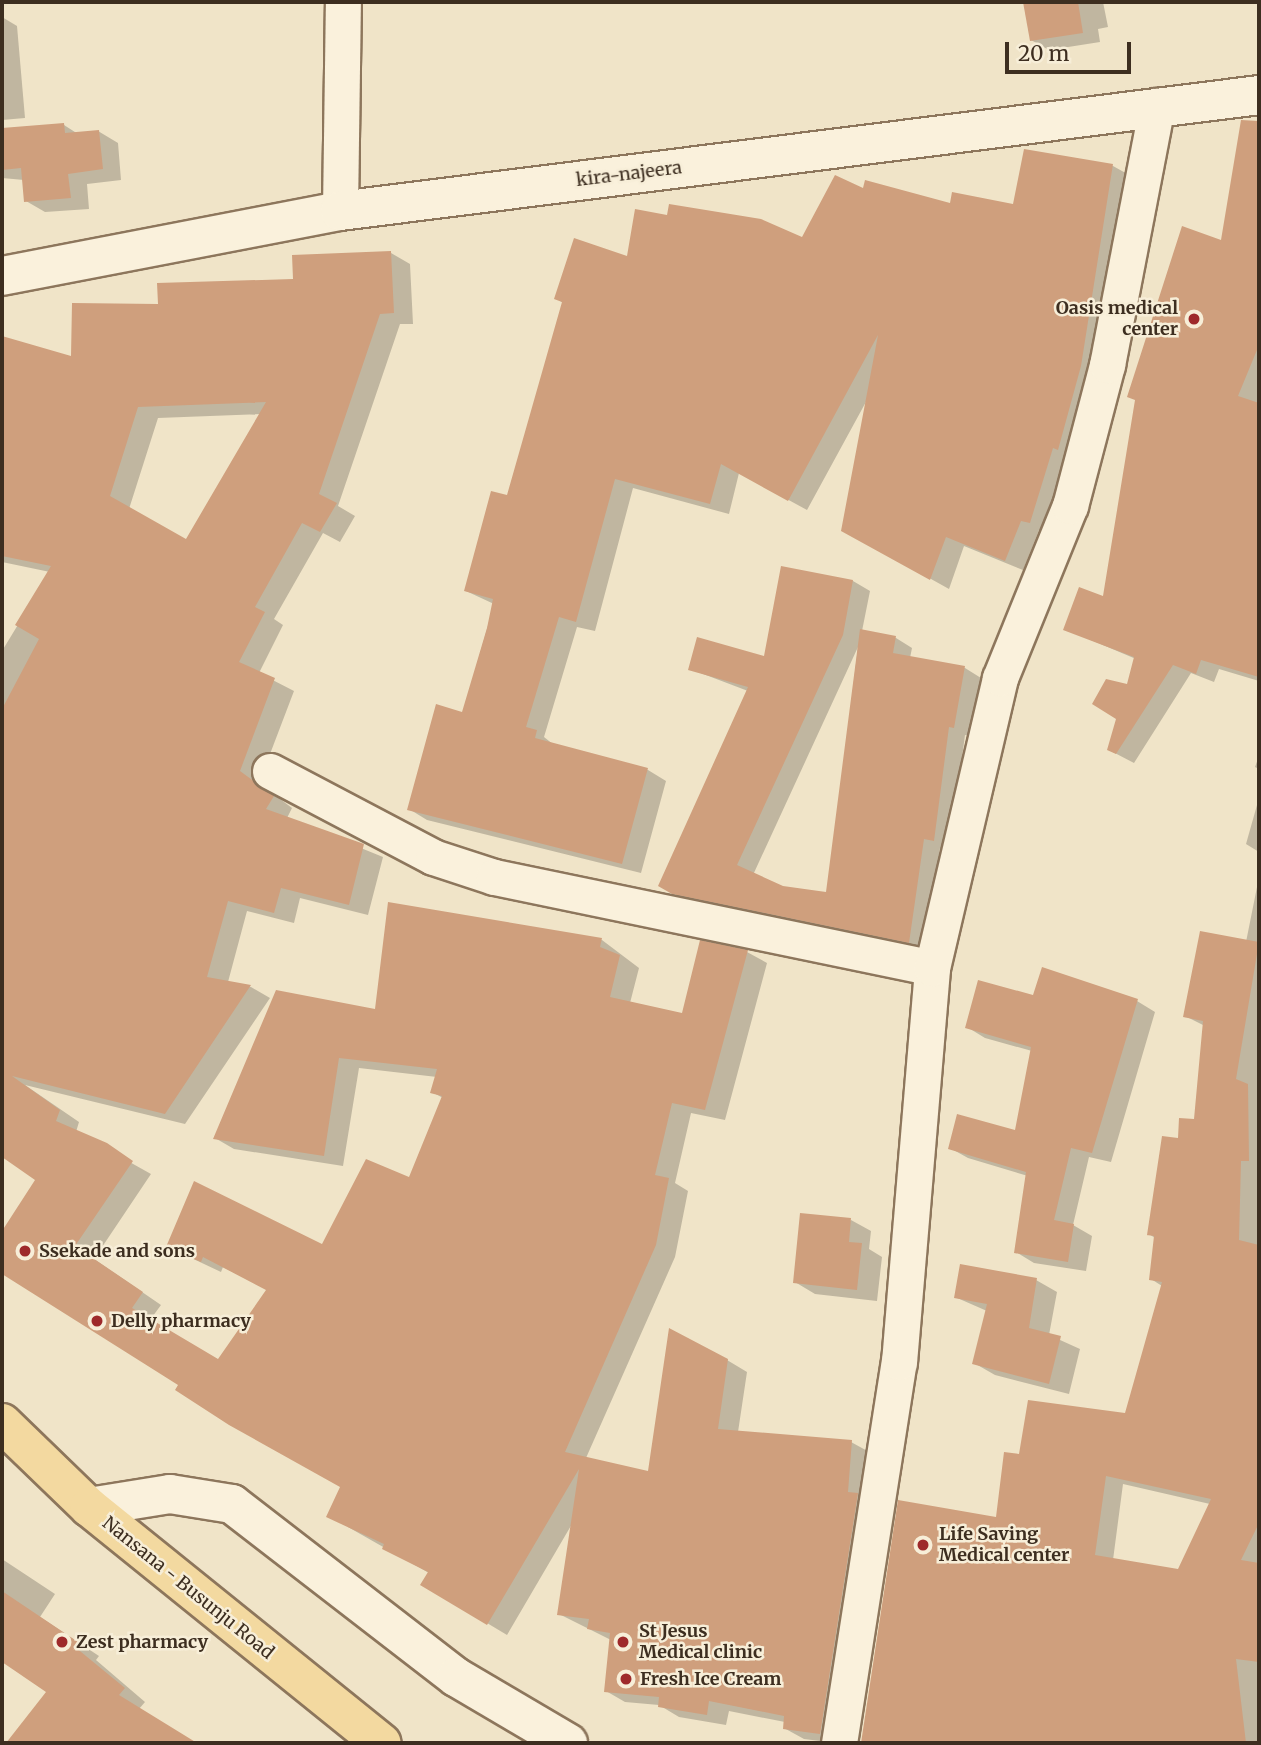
<!DOCTYPE html>
<style>
body{margin:0}
#map{position:relative;width:1261px;height:1745px;overflow:hidden;background:#f0e4c8;font-family:Merriweather,serif}
div>[style]{position:absolute}
.shadow>*{inset:0;background:#0003}
.building>*{inset:0;background:#cf9f7d}
.roads{filter:drop-shadow(2px 0 #8d765c) drop-shadow(-2px 0 #8d765c) drop-shadow(0 2px #8d765c) drop-shadow(0 -2px #8d765c)}
.street>*{height:35px;margin:-17.5px;padding:0 17.5px;transform-origin:17.5px;border-radius:17.5px;background:#faf1dc}
.secondary>*{height:38px;margin:-19px;padding:0 19px;transform-origin:19px;border-radius:19px;background:#faf1dc}
.primary>*{height:38px;margin:-19px;padding:0 19px;transform-origin:19px;border-radius:19px;background:#f3d9a0}
.dots>*{width:19px;height:19px;translate:-50% -50%;box-sizing:border-box;border:4px solid #f7eed8;border-radius:50%}
span{translate:-50% -50%;white-space:nowrap;text-align:center;line-height:1.15;-webkit-text-stroke:5px #f7eed8;paint-order:stroke}
.street-label{font-size:18px;color:#3d2e20}
.poi-label{font-size:18px;color:#3d2e20;font-weight:700}
.right{translate:-100% -50%;text-align:right}
.left{translate:0 -50%;text-align:left}
.frame{position:absolute;inset:0;border:4px solid #3d2e20;pointer-events:none}
.scale{position:absolute;left:1005px;top:42px;width:126px;height:32px;box-sizing:border-box;border:4px solid #3d2e20;border-top:0;padding-left:9px;font-size:21px;line-height:24px;white-space:nowrap;color:#3d2e20;-webkit-text-stroke:5px #f7eed8;paint-order:stroke}
</style>
<div id="map">
<div class="shadow">
<i style="clip-path:polygon(1025px 2px,1103px 2px,1108px 27px,1098px 29px,1100px 42px,1049px 50px,1031px 40px)"></i>
<i style="clip-path:polygon(2px 17px,17px 26px,25px 118px,2px 120px)"></i>
<i style="clip-path:polygon(64px 125px,78px 134px,98px 131px,118px 143px,121px 180px,87px 184px,89px 209px,45px 212px,26px 201px,24px 180px,2px 178px,2px 129px)"></i>
<i style="clip-path:polygon(1241px 133px,1259px 136px,1259px 681px,1219px 669px,1214px 682px,1191px 673px,1134px 763px,1109px 750px,1136px 659px,1065px 629px,1104px 599px,1222px 243px)"></i>
<i style="clip-path:polygon(1025px 151px,1113px 166px,1131px 176px,1099px 377px,1048px 533px,1039px 530px,1023px 570px,964px 546px,949px 589px,843px 530px,867px 400px,807px 510px,739px 473px,729px 514px,633px 488px,595px 631px,577px 627px,544px 737px,554px 745px,648px 770px,666px 781px,641px 873px,427px 820px,409px 809px,463px 714px,494px 604px,466px 591px,508px 497px,563px 303px,556px 298px,628px 258px,803px 239px,864px 191px,952px 205px,1015px 206px)"></i>
<i style="clip-path:polygon(evenodd,391px 253px,410px 264px,413px 324px,400px 324px,338px 506px,355px 516px,340px 542px,323px 533px,274px 619px,283px 625px,259px 673px,294px 691px,259px 783px,292px 808px,287px 818px,383px 857px,368px 915px,300px 898px,294px 923px,247px 911px,228px 982px,251px 987px,270px 998px,185px 1124px,25px 1085px,79px 1122px,76px 1132px,151px 1174px,94px 1259px,161px 1305px,150px 1320px,219px 1361px,268px 1290px,223px 1267px,221px 1272px,168px 1247px,322px 1246px,409px 1180px,443px 1098px,432px 1092px,437px 1077px,359px 1068px,343px 1166px,234px 1149px,215px 1138px,377px 1011px,390px 904px,602px 940px,639px 968px,630px 1003px,683px 1015px,747px 952px,767px 963px,725px 1120px,691px 1113px,675px 1183px,688px 1191px,675px 1257px,586px 1458px,649px 1473px,727px 1360px,747px 1372px,738px 1432px,851px 1442px,871px 1453px,836px 1743px,804px 1739px,784px 1728px,785px 1722px,729px 1711px,726px 1725px,679px 1717px,659px 1705px,625px 1702px,606px 1691px,611px 1640px,559px 1614px,572px 1524px,507px 1635px,422px 1584px,429px 1573px,348px 1527px,342px 1487px,2px 1271px,2px 1234px,38px 1180px,2px 1155px,2px 651px,50px 572px,2px 562px,2px 355px,7px 339px,73px 359px,160px 306px,295px 281px,391px 253px,261px 414px,187px 541px,129px 509px,158px 418px,261px 414px)"></i>
<i style="clip-path:polygon(evenodd,782px 568px,853px 581px,870px 591px,862px 631px,896px 638px,912px 648px,910px 658px,965px 668px,981px 678px,970px 736px,965px 735px,950px 849px,940px 848px,925px 951px,691px 902px,677px 895px,748px 691px,690px 669px,765px 658px,782px 568px,858px 647px,828px 894px,782px 888px,753px 875px,858px 647px)"></i>
<i style="clip-path:polygon(1259px 756px,1259px 769px,1255px 767px)"></i>
<i style="clip-path:polygon(1259px 798px,1259px 852px,1246px 844px)"></i>
<i style="clip-path:polygon(evenodd,1259px 877px,1259px 1743px,862px 1743px,899px 1502px,997px 1519px,1021px 1455px,1126px 1415px,1162px 1286px,1151px 1279px,1155px 1238px,1149px 1234px,1179px 1140px,1196px 1121px,1205px 1026px,1185px 1016px,1246px 942px,1259px 877px,1123px 1484px,1210px 1504px,1179px 1571px,1113px 1560px,1123px 1484px)"></i>
<i style="clip-path:polygon(1034px 998px,1137px 1001px,1155px 1012px,1111px 1162px,1089px 1157px,1073px 1225px,1092px 1236px,1086px 1271px,1034px 1263px,1016px 1252px,1028px 1176px,968px 1158px,950px 1148px,1016px 1132px,1032px 1051px,985px 1038px,967px 1027px)"></i>
<i style="clip-path:polygon(851px 1220px,871px 1231px,869px 1249px,882px 1257px,877px 1301px,815px 1294px,795px 1282px)"></i>
<i style="clip-path:polygon(1036px 1280px,1057px 1292px,1049px 1335px,1080px 1349px,1069px 1394px,995px 1375px,974px 1363px,987px 1311px,955px 1297px)"></i>
<i style="clip-path:polygon(2px 1559px,55px 1594px,40px 1617px,99px 1656px,96px 1660px,145px 1702px,139px 1709px,195px 1743px,16px 1743px,19px 1729px,49px 1691px,2px 1660px,6px 1653px,2px 1650px)"></i>
</div>
<div class="building">
<i style="clip-path:polygon(1023px 2px,1078px 2px,1083px 33px,1030px 41px)"></i>
<i style="clip-path:polygon(1241px 120px,1259px 121px,1259px 345px,1238px 396px,1259px 403px,1259px 677px,1201px 660px,1196px 674px,1173px 665px,1116px 754px,1107px 750px,1116px 719px,1092px 704px,1106px 679px,1127px 684px,1134px 657px,1063px 630px,1079px 587px,1103px 596px,1135px 400px,1127px 397px,1182px 226px,1221px 240px)"></i>
<i style="clip-path:polygon(64px 123px,65px 133px,99px 130px,103px 169px,68px 174px,71px 198px,24px 202px,21px 168px,2px 170px,2px 128px)"></i>
<i style="clip-path:polygon(1024px 149px,1113px 164px,1081px 366px,1058px 450px,1053px 448px,1030px 523px,1021px 521px,1005px 561px,946px 537px,930px 580px,841px 531px,878px 335px,788px 501px,721px 464px,710px 504px,615px 479px,576px 622px,559px 617px,526px 727px,537px 730px,535px 738px,648px 768px,622px 864px,407px 810px,436px 704px,462px 712px,487px 628px,493px 599px,464px 591px,491px 491px,507px 495px,562px 302px,554px 299px,574px 238px,627px 256px,635px 209px,667px 215px,669px 204px,761px 219px,802px 237px,835px 175px,863px 188px,865px 180px,950px 203px,952px 192px,1013px 204px)"></i>
<i style="clip-path:polygon(evenodd,391px 251px,394px 313px,380px 314px,319px 494px,337px 503px,320px 532px,302px 523px,255px 607px,265px 612px,239px 662px,275px 678px,240px 771px,274px 796px,266px 809px,364px 844px,349px 905px,281px 888px,274px 913px,228px 901px,207px 977px,251px 985px,165px 1114px,12px 1076px,60px 1110px,56px 1121px,107px 1143px,133px 1161px,75px 1246px,143px 1292px,132px 1308px,218px 1359px,266px 1290px,203px 1257px,201px 1262px,166px 1247px,194px 1181px,322px 1244px,366px 1159px,409px 1177px,442px 1096px,430px 1093px,437px 1069px,339px 1058px,324px 1156px,213px 1139px,276px 990px,375px 1009px,388px 902px,602px 938px,600px 947px,620px 955px,610px 997px,682px 1013px,700px 940px,748px 950px,705px 1110px,672px 1103px,655px 1175px,669px 1178px,656px 1245px,565px 1452px,648px 1471px,669px 1328px,728px 1359px,718px 1429px,852px 1440px,848px 1492px,858px 1493px,820px 1734px,783px 1729px,784px 1716px,709px 1701px,707px 1715px,658px 1707px,659px 1697px,604px 1692px,610px 1633px,587px 1629px,589px 1619px,557px 1615px,579px 1469px,487px 1625px,420px 1585px,428px 1572px,382px 1549px,384px 1544px,326px 1517px,340px 1487px,229px 1425px,175px 1390px,178px 1385px,2px 1274px,2px 1231px,35px 1180px,2px 1157px,2px 709px,39px 639px,15px 625px,51px 566px,2px 556px,2px 336px,71px 356px,72px 303px,158px 304px,157px 283px,293px 279px,292px 255px,391px 251px,266px 402px,186px 539px,110px 496px,138px 407px,266px 402px)"></i>
<i style="clip-path:polygon(781px 566px,853px 580px,843px 635px,737px 865px,783px 886px,826px 892px,860px 629px,896px 636px,893px 653px,965px 666px,954px 728px,949px 727px,934px 841px,924px 839px,909px 943px,672px 894px,658px 886px,748px 687px,688px 670px,697px 637px,764px 656px)"></i>
<i style="clip-path:polygon(evenodd,1200px 931px,1259px 942px,1236px 1079px,1248px 1084px,1249px 1161px,1241px 1161px,1239px 1240px,1259px 1245px,1259px 1523px,1241px 1560px,1259px 1563px,1259px 1662px,1236px 1659px,1246px 1743px,861px 1743px,898px 1500px,996px 1517px,1004px 1452px,1019px 1454px,1028px 1400px,1125px 1413px,1162px 1282px,1149px 1280px,1154px 1236px,1147px 1235px,1162px 1136px,1178px 1138px,1179px 1118px,1194px 1119px,1203px 1021px,1183px 1017px,1200px 931px,1106px 1476px,1211px 1499px,1178px 1569px,1095px 1555px,1106px 1476px)"></i>
<i style="clip-path:polygon(1042px 967px,1138px 999px,1092px 1153px,1071px 1148px,1054px 1220px,1074px 1224px,1068px 1262px,1014px 1253px,1026px 1172px,948px 1149px,957px 1114px,1015px 1130px,1031px 1047px,965px 1028px,978px 980px,1033px 995px)"></i>
<i style="clip-path:polygon(800px 1213px,851px 1218px,849px 1242px,862px 1243px,857px 1290px,793px 1283px)"></i>
<i style="clip-path:polygon(960px 1264px,1037px 1278px,1029px 1328px,1061px 1336px,1049px 1384px,972px 1364px,987px 1304px,954px 1298px)"></i>
<i style="clip-path:polygon(2px 1591px,78px 1642px,75px 1647px,125px 1688px,119px 1695px,197px 1743px,6px 1743px,46px 1692px,2px 1662px)"></i>
</div>
<div class="roads">
<div class="street">
<i style="left:340px;top:211px;width:209px;rotate:-89.2deg"></i>
<i style="left:270px;top:771px;width:184px;rotate:27.8deg"></i>
<i style="left:433px;top:857px;width:64px;rotate:18.2deg"></i>
<i style="left:494px;top:877px;width:447px;rotate:11.7deg"></i>
<i style="left:839px;top:1743px;width:386px;rotate:-81.1deg"></i>
<i style="left:899px;top:1362px;width:395px;rotate:-85.2deg"></i>
<i style="left:932px;top:968px;width:298px;rotate:-76.8deg"></i>
<i style="left:1000px;top:678px;width:186px;rotate:-67.9deg"></i>
<i style="left:1070px;top:506px;width:146px;rotate:-75.3deg"></i>
<i style="left:1107px;top:365px;width:264px;rotate:-79.1deg"></i>
</div>
<div class="secondary">
<i style="left:2px;top:276px;width:344px;rotate:-10.9deg"></i>
<i style="left:340px;top:211px;width:926px;rotate:-7.19deg"></i>
<i style="left:89px;top:1507px;width:82px;rotate:-9.1deg"></i>
<i style="left:170px;top:1494px;width:63px;rotate:9.2deg"></i>
<i style="left:232px;top:1504px;width:283px;rotate:37.7deg"></i>
<i style="left:456px;top:1677px;width:130px;rotate:30.5deg"></i>
</div>
<div class="primary">
<i style="left:2px;top:1423px;width:121px;rotate:44deg"></i>
<i style="left:89px;top:1507px;width:376px;rotate:38.9deg"></i>
</div>
</div>
<div class="dots">
<i style="left:1194px;top:319px;background:#9e2a2b"></i>
<i style="left:25px;top:1251px;background:#9e2a2b"></i>
<i style="left:97px;top:1321px;background:#9e2a2b"></i>
<i style="left:923px;top:1545px;background:#9e2a2b"></i>
<i style="left:62px;top:1642px;background:#9e2a2b"></i>
<i style="left:623px;top:1642px;background:#9e2a2b"></i>
<i style="left:626px;top:1679px;background:#9e2a2b"></i>
</div>
<div class="street-label">
<span style="left:629px;top:174px;rotate:-7deg">kira-najeera</span>
<span style="left:188px;top:1588px;rotate:39deg">Nansana - Busunju Road</span>
</div>
<div class="poi-label">
<span class="right" style="left:1178px;top:319px">Oasis medical<br>center</span>
<span class="left" style="left:39px;top:1251px">Ssekade and sons</span>
<span class="left" style="left:111px;top:1321px">Delly pharmacy</span>
<span class="left" style="left:939px;top:1545px">Life Saving<br>Medical center</span>
<span class="left" style="left:639px;top:1642px">St Jesus<br>Medical clinic</span>
<span class="left" style="left:76px;top:1642px">Zest pharmacy</span>
<span class="left" style="left:640px;top:1679px">Fresh Ice Cream</span>
</div>
<div class="frame"></div>
<div class="scale">20 m</div>
</div>
